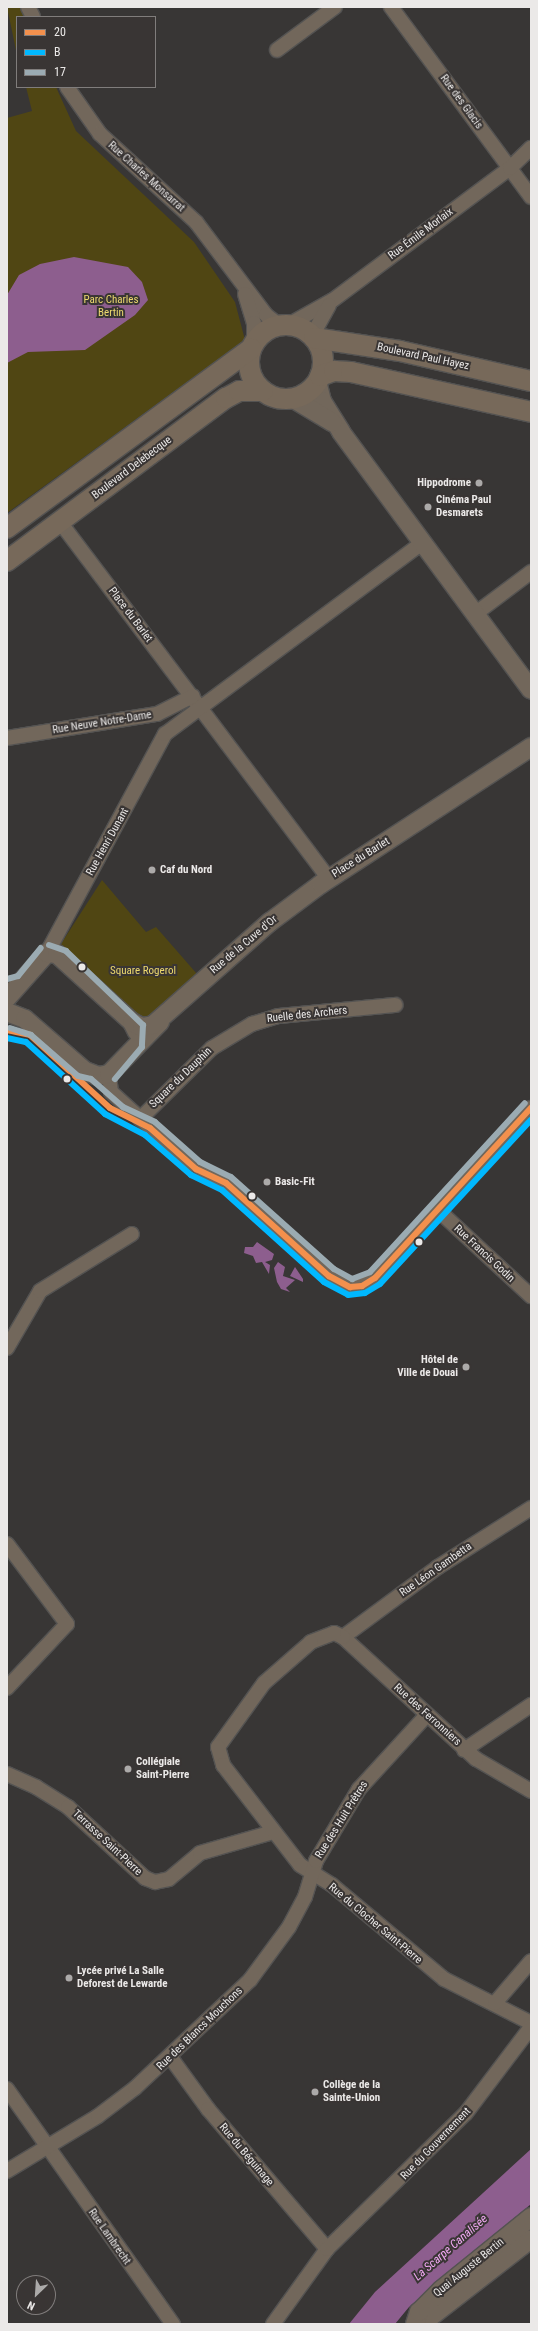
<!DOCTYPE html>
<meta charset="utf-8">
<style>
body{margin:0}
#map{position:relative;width:538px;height:2331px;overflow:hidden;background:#383635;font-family:"Roboto Condensed",sans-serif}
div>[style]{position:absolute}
.green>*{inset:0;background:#504613}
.water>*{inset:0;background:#8d5e8e}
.roads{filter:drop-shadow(1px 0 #545352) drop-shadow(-1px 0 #545352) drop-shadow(0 1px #545352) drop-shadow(0 -1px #545352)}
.minor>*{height:14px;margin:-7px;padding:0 7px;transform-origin:7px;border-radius:7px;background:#72675b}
.tertiary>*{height:18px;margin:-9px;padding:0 9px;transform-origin:9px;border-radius:9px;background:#72675b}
.secondary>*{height:20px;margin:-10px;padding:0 10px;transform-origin:10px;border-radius:10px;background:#77695a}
.secondary>.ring{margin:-10px;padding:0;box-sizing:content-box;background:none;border:20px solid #77695a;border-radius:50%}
.bus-1>*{height:6px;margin:-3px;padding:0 3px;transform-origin:3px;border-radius:3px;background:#f3904d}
.bus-2>*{height:6px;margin:-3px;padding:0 3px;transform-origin:3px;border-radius:3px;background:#00b8ff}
.bus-3>*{height:6px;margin:-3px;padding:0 3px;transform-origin:3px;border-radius:3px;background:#9babb2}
.dots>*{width:11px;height:11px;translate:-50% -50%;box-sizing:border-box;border:2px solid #393534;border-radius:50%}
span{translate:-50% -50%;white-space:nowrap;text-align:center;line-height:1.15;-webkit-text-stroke:4px #393534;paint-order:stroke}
.street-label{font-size:11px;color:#ebe9e8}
.park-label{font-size:11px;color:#ecd86e}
.poi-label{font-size:11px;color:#ebe9e8;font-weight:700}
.right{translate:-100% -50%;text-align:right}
.left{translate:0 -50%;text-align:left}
.water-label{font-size:12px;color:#f2a9f4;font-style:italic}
.frame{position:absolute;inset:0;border:8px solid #ebe9e8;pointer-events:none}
.legend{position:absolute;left:16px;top:16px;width:140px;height:72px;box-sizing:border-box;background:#393534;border:1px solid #807d7c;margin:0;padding:5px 7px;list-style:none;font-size:12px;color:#ebe9e8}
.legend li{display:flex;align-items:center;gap:8px;height:20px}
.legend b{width:20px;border:1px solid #807d7c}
.north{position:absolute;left:16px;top:2275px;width:40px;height:40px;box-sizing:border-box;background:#393534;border:1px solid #807d7c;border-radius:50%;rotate:205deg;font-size:11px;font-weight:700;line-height:16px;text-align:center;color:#ebe9e8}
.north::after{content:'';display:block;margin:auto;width:14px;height:18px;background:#acaaa9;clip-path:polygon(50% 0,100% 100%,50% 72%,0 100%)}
</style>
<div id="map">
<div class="green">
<i style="clip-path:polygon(7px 7px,21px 7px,25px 17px,17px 17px,17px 55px)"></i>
<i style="clip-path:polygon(26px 87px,56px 87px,76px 131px,194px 242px,235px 302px,245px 340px,7px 513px,7px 118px,32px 111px)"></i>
<i style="clip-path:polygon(102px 880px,146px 932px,156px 927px,197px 974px,144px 1024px,59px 947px)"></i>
</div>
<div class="water">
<i style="clip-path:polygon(74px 257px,128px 267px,142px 282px,148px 300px,135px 315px,85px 350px,28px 352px,7px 363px,7px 295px,19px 275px,40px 264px)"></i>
<i style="clip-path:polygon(257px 1242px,274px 1254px,272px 1260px,265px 1262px,270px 1265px,269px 1274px,262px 1262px,256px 1263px,253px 1256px,244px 1253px,245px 1247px,253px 1247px)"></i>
<i style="clip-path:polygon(278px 1262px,285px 1267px,283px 1276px,295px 1280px,286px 1288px,290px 1292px,281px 1289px,277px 1282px,274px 1268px)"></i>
<i style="clip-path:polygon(295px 1267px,303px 1279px,303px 1282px,290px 1276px)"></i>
<i style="clip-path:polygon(531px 2149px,531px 2204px,409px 2307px,395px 2324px,349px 2324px,375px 2292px)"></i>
</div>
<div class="roads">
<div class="minor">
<i style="left:28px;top:7px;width:11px;rotate:63deg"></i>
<i style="left:391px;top:7px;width:236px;rotate:53.6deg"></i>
<i style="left:277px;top:50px;width:72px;rotate:-36.6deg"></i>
<i style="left:67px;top:87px;width:57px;rotate:54.9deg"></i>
<i style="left:100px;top:134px;width:130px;rotate:42.5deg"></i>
<i style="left:196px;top:222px;width:116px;rotate:53deg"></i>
<i style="left:266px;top:315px;width:18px;rotate:38deg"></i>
<i style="left:245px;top:294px;width:30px;rotate:73deg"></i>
<i style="left:254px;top:323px;width:20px;rotate:90deg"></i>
<i style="left:288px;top:325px;width:51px;rotate:-29.1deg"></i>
<i style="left:333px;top:300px;width:221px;rotate:-36.7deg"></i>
<i style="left:510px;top:168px;width:29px;rotate:-44deg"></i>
<i style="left:312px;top:336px;width:35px;rotate:-61deg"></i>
<i style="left:60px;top:522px;width:447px;rotate:53deg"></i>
<i style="left:475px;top:614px;width:70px;rotate:-36.9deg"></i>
<i style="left:7px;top:738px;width:152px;rotate:-9.1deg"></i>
<i style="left:157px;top:714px;width:40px;rotate:-26.6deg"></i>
<i style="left:47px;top:953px;width:249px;rotate:-61.7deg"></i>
<i style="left:165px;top:734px;width:320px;rotate:-36.6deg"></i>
<i style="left:109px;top:1074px;width:18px;rotate:84deg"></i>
<i style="left:111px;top:1092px;width:100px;rotate:42.2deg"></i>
<i style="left:185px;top:1159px;width:48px;rotate:30.3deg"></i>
<i style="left:226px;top:1183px;width:139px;rotate:42.1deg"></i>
<i style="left:329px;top:1276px;width:24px;rotate:28deg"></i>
<i style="left:350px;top:1287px;width:12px;rotate:-5deg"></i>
<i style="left:362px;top:1286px;width:15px;rotate:-32deg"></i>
<i style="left:375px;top:1278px;width:231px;rotate:-47.5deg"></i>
<i style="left:140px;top:1119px;width:101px;rotate:-44.6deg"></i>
<i style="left:212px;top:1048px;width:47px;rotate:-31deg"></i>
<i style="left:252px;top:1024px;width:27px;rotate:-17deg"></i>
<i style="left:278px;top:1016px;width:118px;rotate:-5.4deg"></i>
<i style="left:438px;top:1210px;width:127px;rotate:42.8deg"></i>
<i style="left:7px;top:1348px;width:66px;rotate:-59.9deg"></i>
<i style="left:40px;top:1291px;width:108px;rotate:-31.8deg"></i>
<i style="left:7px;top:1544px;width:100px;rotate:53.1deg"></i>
<i style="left:67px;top:1624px;width:88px;rotate:133.2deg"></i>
<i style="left:343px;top:1637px;width:118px;rotate:-36.4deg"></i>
<i style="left:438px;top:1567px;width:110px;rotate:-32.4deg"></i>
<i style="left:464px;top:1750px;width:81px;rotate:-33.9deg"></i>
<i style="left:7px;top:1774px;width:32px;rotate:24deg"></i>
<i style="left:36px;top:1787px;width:38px;rotate:32deg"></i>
<i style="left:68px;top:1807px;width:105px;rotate:42.7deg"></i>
<i style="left:145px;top:1878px;width:11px;rotate:22deg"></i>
<i style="left:155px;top:1882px;width:14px;rotate:-12deg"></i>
<i style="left:169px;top:1879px;width:40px;rotate:-40deg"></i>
<i style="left:200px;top:1853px;width:76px;rotate:-16deg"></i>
<i style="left:531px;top:1791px;width:64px;rotate:-149.8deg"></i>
<i style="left:476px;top:1759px;width:180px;rotate:-137.5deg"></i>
<i style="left:343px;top:1637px;width:10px;rotate:-156deg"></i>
<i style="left:334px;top:1633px;width:25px;rotate:159deg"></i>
<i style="left:311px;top:1642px;width:62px;rotate:138.9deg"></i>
<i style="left:264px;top:1683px;width:79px;rotate:125.7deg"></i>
<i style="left:218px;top:1747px;width:19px;rotate:74deg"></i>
<i style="left:223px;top:1765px;width:126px;rotate:52.4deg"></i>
<i style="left:300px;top:1865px;width:38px;rotate:32deg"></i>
<i style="left:332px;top:1885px;width:146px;rotate:40deg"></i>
<i style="left:444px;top:1979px;width:97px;rotate:26.8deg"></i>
<i style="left:495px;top:2003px;width:55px;rotate:-49.4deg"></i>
<i style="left:171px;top:2058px;width:63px;rotate:54deg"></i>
<i style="left:208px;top:2109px;width:184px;rotate:49.6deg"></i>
<i style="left:7px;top:2089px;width:288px;rotate:54.8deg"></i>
<i style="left:7px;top:2171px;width:106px;rotate:-31.1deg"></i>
<i style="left:98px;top:2116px;width:46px;rotate:-37.1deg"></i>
<i style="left:135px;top:2088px;width:158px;rotate:-43.2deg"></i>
<i style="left:250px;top:1980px;width:66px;rotate:-53.7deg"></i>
<i style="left:289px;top:1927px;width:34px;rotate:-62deg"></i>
<i style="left:305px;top:1897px;width:38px;rotate:-73deg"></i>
<i style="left:316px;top:1861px;width:84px;rotate:-59.2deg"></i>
<i style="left:359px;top:1789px;width:99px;rotate:-47.5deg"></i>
<i style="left:273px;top:2324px;width:92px;rotate:-54.2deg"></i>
<i style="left:327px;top:2249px;width:194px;rotate:-44.4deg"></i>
<i style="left:466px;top:2113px;width:108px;rotate:-52.9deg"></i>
</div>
<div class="tertiary">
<i style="left:317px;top:381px;width:21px;rotate:76deg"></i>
<i style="left:322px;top:401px;width:36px;rotate:58deg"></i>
<i style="left:341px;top:432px;width:320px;rotate:53.6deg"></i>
<i style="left:292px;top:398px;width:47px;rotate:31deg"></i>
<i style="left:7px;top:998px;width:60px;rotate:-48.4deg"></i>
<i style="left:47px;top:953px;width:10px;rotate:6deg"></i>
<i style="left:57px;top:954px;width:101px;rotate:42.2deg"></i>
<i style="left:132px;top:1022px;width:11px;rotate:63deg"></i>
<i style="left:7px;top:1012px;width:19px;rotate:21deg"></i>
<i style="left:25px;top:1019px;width:79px;rotate:40.9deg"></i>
<i style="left:85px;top:1071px;width:14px;rotate:21deg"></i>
<i style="left:98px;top:1076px;width:11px;rotate:-10deg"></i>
<i style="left:109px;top:1074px;width:73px;rotate:-45.6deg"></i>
<i style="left:132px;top:1022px;width:11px;rotate:27deg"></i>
<i style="left:142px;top:1027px;width:11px;rotate:-10deg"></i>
<i style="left:153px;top:1025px;width:156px;rotate:-41.4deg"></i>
<i style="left:270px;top:922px;width:64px;rotate:-36.7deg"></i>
<i style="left:321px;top:884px;width:251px;rotate:-33.1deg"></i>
<i style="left:424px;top:2322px;width:135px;rotate:-37.8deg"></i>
<i style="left:415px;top:2324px;width:13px;rotate:-72deg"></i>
<i style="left:419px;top:2312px;width:31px;rotate:-45deg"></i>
<i style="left:441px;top:2290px;width:116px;rotate:-39deg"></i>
</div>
<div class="secondary">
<i class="ring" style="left:249px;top:325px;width:54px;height:54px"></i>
<i style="left:314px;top:338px;width:87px;rotate:8.6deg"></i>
<i style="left:400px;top:351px;width:134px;rotate:12.9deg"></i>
<i style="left:320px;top:376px;width:15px;rotate:-20deg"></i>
<i style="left:334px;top:371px;width:17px;rotate:3deg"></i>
<i style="left:351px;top:372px;width:184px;rotate:12.5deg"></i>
<i style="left:7px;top:528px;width:303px;rotate:-36.3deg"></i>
<i style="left:7px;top:561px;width:273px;rotate:-36.7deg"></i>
<i style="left:226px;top:398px;width:15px;rotate:-28deg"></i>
<i style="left:239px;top:391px;width:24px"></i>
</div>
</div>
<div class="bus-1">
<i style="left:7px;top:1030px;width:24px;rotate:12deg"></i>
<i style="left:30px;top:1035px;width:108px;rotate:42.4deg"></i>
<i style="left:110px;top:1108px;width:45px;rotate:26.6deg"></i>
<i style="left:150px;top:1128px;width:62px;rotate:41.7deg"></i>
<i style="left:196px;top:1169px;width:33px;rotate:25deg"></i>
<i style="left:226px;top:1183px;width:139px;rotate:42.1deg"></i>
<i style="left:329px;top:1276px;width:24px;rotate:28deg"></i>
<i style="left:350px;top:1287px;width:12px;rotate:-5deg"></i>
<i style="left:362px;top:1286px;width:15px;rotate:-32deg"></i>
<i style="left:375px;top:1278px;width:231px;rotate:-47.5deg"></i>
</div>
<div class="bus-2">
<i style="left:7px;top:1038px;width:19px;rotate:12deg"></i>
<i style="left:26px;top:1042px;width:107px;rotate:42.3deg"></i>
<i style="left:105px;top:1114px;width:45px;rotate:27.7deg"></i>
<i style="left:145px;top:1135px;width:61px;rotate:41deg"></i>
<i style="left:191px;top:1175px;width:34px;rotate:26deg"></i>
<i style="left:222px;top:1190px;width:137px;rotate:42deg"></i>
<i style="left:324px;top:1282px;width:27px;rotate:28deg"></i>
<i style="left:348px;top:1295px;width:17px;rotate:-7deg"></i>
<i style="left:365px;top:1293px;width:17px;rotate:-31deg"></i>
<i style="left:380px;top:1284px;width:223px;rotate:-47.4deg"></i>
</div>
<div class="bus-3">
<i style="left:49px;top:945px;width:18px;rotate:19deg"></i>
<i style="left:66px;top:951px;width:107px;rotate:43.9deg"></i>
<i style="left:143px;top:1025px;width:22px;rotate:93deg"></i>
<i style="left:142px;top:1047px;width:42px;rotate:130.2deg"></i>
<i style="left:7px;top:979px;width:11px;rotate:-15deg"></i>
<i style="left:18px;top:976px;width:36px;rotate:-51deg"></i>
<i style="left:10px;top:1028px;width:22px;rotate:18deg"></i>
<i style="left:31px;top:1035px;width:62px;rotate:41.1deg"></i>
<i style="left:78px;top:1076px;width:13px;rotate:13deg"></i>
<i style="left:91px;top:1079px;width:43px;rotate:41.2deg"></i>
<i style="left:123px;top:1107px;width:35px;rotate:25deg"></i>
<i style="left:155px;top:1122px;width:60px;rotate:41.6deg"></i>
<i style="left:200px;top:1162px;width:34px;rotate:26deg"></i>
<i style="left:231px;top:1177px;width:138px;rotate:41.8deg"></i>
<i style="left:334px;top:1269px;width:21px;rotate:29deg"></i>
<i style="left:352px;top:1279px;width:19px;rotate:-21deg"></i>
<i style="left:370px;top:1272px;width:229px;rotate:-47.5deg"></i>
</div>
<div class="dots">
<i style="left:479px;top:483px;background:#acaaa9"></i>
<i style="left:428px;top:507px;background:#acaaa9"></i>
<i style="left:152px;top:870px;background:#acaaa9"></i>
<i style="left:82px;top:967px;background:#ebe9e8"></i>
<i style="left:67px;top:1079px;background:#ebe9e8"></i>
<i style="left:267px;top:1182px;background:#acaaa9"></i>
<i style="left:252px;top:1196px;background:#ebe9e8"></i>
<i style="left:419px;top:1242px;background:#ebe9e8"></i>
<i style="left:466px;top:1367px;background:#acaaa9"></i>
<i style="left:128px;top:1769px;background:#acaaa9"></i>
<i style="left:69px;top:1978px;background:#acaaa9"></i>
<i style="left:315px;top:2092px;background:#acaaa9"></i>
</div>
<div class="street-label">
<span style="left:461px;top:102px;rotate:54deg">Rue des Glacis</span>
<span style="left:146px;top:177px;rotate:42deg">Rue Charles Monsarrat</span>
<span style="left:421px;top:234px;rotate:-37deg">Rue Émile Morlaix</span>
<span style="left:423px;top:357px;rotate:12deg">Boulevard Paul Hayez</span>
<span style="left:132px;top:468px;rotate:-37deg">Boulevard Delebecque</span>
<span style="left:130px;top:615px;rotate:53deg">Place du Barlet</span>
<span style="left:102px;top:723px;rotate:-9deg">Rue Neuve Notre-Dame</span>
<span style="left:108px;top:842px;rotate:-61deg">Rue Henri Dunant</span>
<span style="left:361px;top:858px;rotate:-32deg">Place du Barlet</span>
<span style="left:244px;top:945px;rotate:-40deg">Rue de la Cuve d'Or</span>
<span style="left:307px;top:1015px;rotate:-6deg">Ruelle des Archers</span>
<span style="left:181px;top:1078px;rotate:-44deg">Square du Dauphin</span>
<span style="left:484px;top:1254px;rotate:43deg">Rue Francis Godin</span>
<span style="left:436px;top:1570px;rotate:-35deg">Rue Léon Gambetta</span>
<span style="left:427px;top:1715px;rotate:42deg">Rue des Ferronniers</span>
<span style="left:342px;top:1820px;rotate:-58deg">Rue des Huit Prêtres</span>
<span style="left:107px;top:1843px;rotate:43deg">Terrasse Saint-Pierre</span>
<span style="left:375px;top:1924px;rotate:40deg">Rue du Clocher Saint-Pierre</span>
<span style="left:200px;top:2029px;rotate:-44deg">Rue des Blancs Mouchons</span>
<span style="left:436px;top:2144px;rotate:-46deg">Rue du Gouvernement</span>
<span style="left:246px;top:2155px;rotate:50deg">Rue du Béguinage</span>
<span style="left:109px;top:2237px;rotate:55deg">Rue Lambrecht</span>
<span style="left:469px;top:2268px;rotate:-39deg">Quai Auguste Bertin</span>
</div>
<div class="park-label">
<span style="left:111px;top:307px">Parc Charles<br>Bertin</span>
<span style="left:143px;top:971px">Square Rogerol</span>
</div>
<div class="poi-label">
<span class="right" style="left:471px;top:483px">Hippodrome</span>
<span class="left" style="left:436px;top:507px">Cinéma Paul<br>Desmarets</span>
<span class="left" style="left:160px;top:870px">Caf du Nord</span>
<span class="left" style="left:275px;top:1182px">Basic-Fit</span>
<span class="right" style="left:458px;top:1367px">Hôtel de<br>Ville de Douai</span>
<span class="left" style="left:136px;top:1769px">Collégiale<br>Saint-Pierre</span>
<span class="left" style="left:77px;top:1978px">Lycée privé La Salle<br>Deforest de Lewarde</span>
<span class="left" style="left:323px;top:2092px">Collège de la<br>Sainte-Union</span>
</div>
<div class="water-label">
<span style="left:451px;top:2248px;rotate:-41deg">La Scarpe Canalisée</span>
</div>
<div class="frame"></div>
<ul class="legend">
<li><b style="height:5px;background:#f3904d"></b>20</li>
<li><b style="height:5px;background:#00b8ff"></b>B</li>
<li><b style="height:5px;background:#9babb2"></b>17</li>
</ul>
<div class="north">N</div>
</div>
